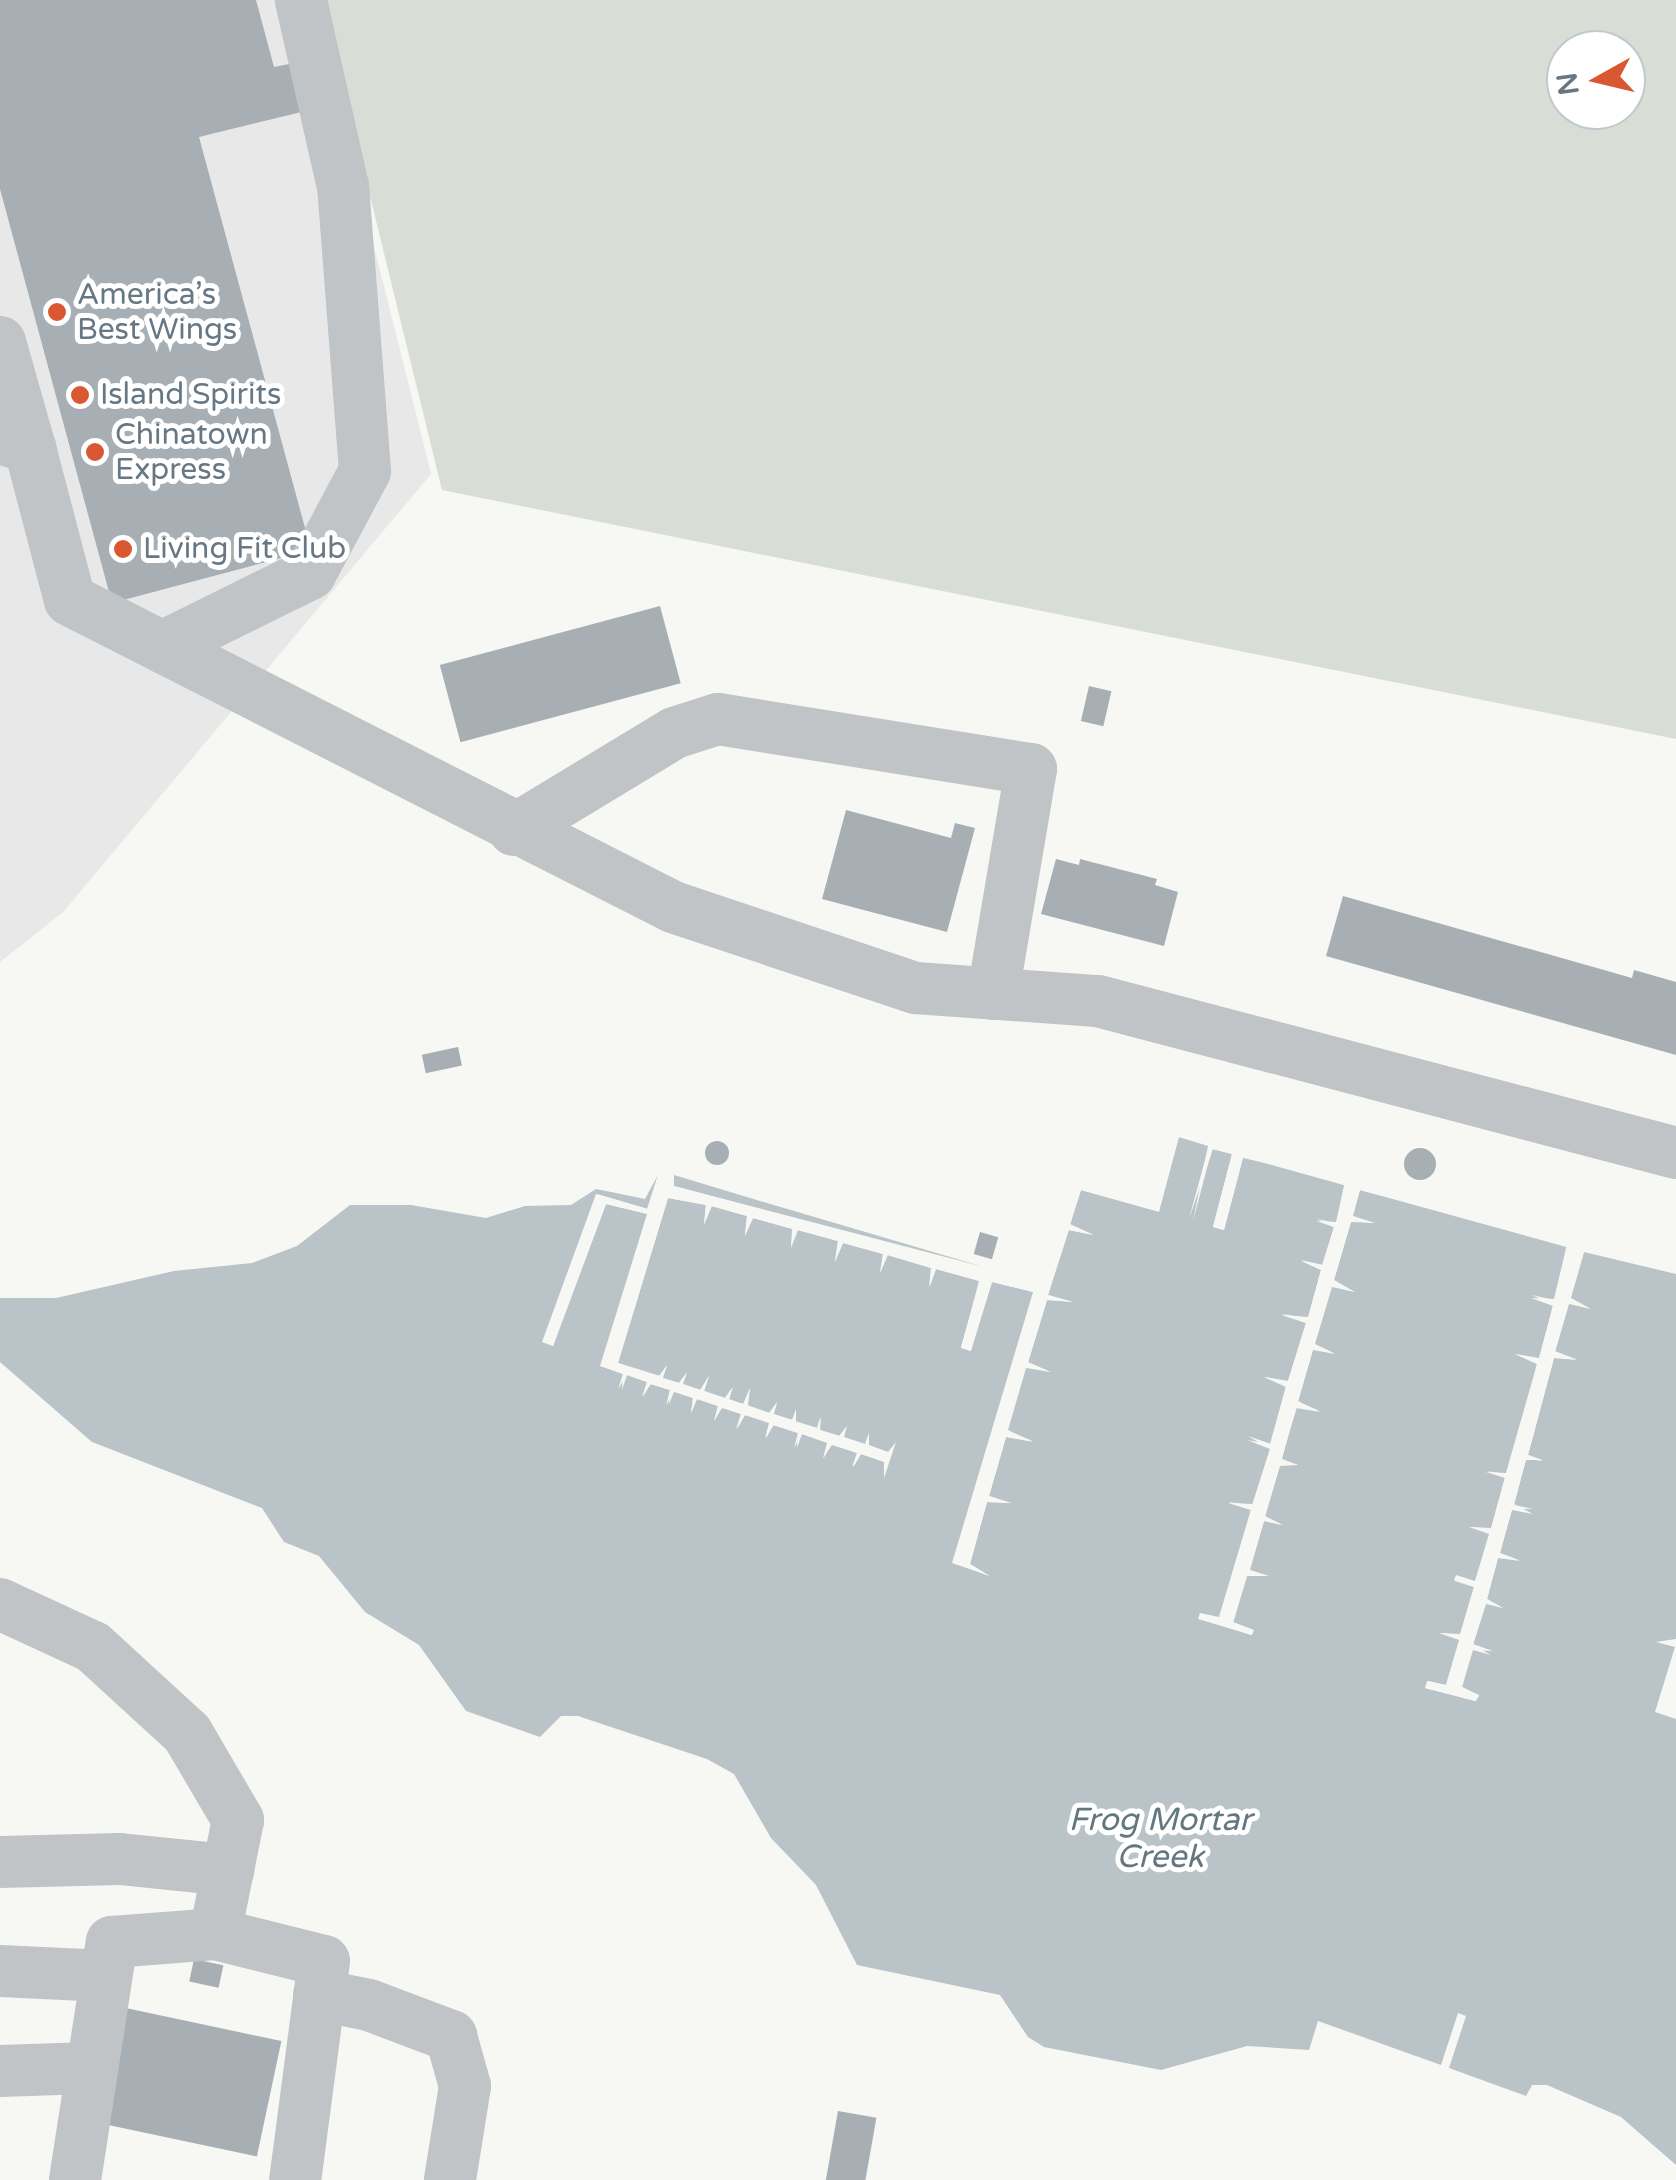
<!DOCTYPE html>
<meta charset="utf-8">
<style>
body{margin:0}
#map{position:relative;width:1676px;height:2180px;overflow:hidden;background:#f7f7f4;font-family:"Varela Round",sans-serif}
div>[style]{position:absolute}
.built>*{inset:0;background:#e7e8e7}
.green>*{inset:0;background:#d8ddd5}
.water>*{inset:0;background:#b9c3c8}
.pier>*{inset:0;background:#f7f7f4}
.building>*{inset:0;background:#a7afb4;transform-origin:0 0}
.round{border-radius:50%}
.minor>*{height:52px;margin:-26px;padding:0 26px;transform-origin:26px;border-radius:26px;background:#c0c4c7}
.dots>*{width:28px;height:28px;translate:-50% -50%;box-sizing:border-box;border:5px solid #fff;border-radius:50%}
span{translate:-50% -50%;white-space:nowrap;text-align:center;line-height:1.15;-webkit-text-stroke:10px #fff;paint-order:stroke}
.poi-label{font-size:30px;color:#677783}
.left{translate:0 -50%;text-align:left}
.water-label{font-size:32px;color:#63777f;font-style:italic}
.north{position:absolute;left:1546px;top:30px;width:100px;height:100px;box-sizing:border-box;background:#fff;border:2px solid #c2c9cd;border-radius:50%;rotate:262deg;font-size:28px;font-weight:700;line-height:40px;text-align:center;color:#677783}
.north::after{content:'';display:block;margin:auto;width:35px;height:45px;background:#d95832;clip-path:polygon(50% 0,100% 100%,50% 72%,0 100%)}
</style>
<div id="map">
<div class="built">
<i style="clip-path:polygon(0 0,312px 0,431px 474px,63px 912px,0 962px)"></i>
</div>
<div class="green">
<i style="clip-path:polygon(evenodd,322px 0,1676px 0,1676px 739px,442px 490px,322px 0,1566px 50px,1626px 50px,1626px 110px,1566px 110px,1566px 50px)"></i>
</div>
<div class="water">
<i style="clip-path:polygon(1179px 1137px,1209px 1145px,1189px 1219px,1213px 1149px,1232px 1154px,1213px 1227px,1224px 1230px,1243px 1157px,1347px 1186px,1336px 1223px,1317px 1219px,1334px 1227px,1322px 1265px,1301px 1261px,1321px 1270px,1308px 1318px,1282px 1314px,1306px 1323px,1288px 1381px,1264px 1377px,1286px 1386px,1270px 1444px,1247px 1440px,1270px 1449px,1252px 1505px,1228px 1502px,1251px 1510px,1219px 1618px,1198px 1618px,1251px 1635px,1253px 1630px,1233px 1623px,1247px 1576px,1268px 1576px,1249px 1570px,1264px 1521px,1282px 1525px,1265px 1517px,1280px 1465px,1298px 1465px,1281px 1460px,1297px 1407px,1320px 1411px,1298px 1402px,1313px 1349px,1334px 1353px,1314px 1344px,1332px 1286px,1354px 1292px,1334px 1280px,1351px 1221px,1374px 1223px,1352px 1216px,1360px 1190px,1570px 1248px,1554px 1300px,1532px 1295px,1553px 1305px,1539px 1359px,1515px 1354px,1537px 1364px,1533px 1380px,1506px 1474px,1486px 1471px,1505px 1477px,1491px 1529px,1470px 1527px,1490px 1533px,1475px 1582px,1456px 1576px,1455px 1581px,1474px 1587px,1460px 1635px,1440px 1633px,1460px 1639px,1446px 1685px,1428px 1681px,1425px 1688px,1475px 1701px,1479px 1696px,1462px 1687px,1473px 1650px,1491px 1655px,1473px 1645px,1486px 1603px,1503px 1608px,1487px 1599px,1498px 1558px,1519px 1560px,1500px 1553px,1512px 1509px,1533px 1509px,1514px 1505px,1526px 1459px,1543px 1461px,1528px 1455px,1554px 1358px,1576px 1359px,1555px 1352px,1569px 1303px,1590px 1309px,1570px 1298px,1584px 1252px,1676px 1274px,1676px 1639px,1656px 1642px,1675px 1647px,1655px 1712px,1676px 1719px,1676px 2165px,1621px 2117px,1547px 2085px,1532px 2085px,1526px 2096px,1449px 2068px,1466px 2016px,1458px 2013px,1441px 2065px,1318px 2021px,1309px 2050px,1247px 2046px,1161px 2070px,1044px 2047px,1028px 2037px,1000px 1995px,857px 1965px,816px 1885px,771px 1838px,734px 1774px,707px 1759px,578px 1716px,561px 1716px,540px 1737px,466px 1711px,419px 1645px,365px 1612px,319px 1556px,284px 1542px,262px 1508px,92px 1442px,0 1362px,0 1298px,56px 1298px,174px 1271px,252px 1263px,297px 1246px,350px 1205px,411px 1205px,486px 1218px,525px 1206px,571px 1205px,596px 1189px,645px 1199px,659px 1173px,648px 1209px,597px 1194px,543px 1342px,553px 1346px,606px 1204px,648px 1214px,601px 1366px,623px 1374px,622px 1390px,627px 1375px,647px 1382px,643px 1397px,650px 1384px,670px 1390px,669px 1405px,674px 1391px,693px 1398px,691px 1413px,697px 1399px,718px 1406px,714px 1421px,722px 1407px,741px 1414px,737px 1429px,745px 1415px,770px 1423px,766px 1439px,773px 1425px,798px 1433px,797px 1448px,802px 1434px,828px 1443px,824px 1458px,831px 1444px,857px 1453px,853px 1468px,861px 1454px,885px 1462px,881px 1477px,888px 1452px,869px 1445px,869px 1434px,865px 1444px,843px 1437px,847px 1426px,840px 1436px,820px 1430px,820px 1418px,817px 1428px,795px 1421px,796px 1409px,793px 1420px,773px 1414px,777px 1403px,770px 1413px,747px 1405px,750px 1388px,744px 1404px,729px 1400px,732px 1388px,725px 1398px,704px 1391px,709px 1376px,701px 1390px,682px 1384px,687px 1373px,679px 1383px,662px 1378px,667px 1366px,660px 1376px,618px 1363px,668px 1198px,706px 1205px,704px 1224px,711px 1206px,747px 1216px,745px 1235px,753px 1218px,793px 1229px,791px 1247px,797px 1230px,838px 1241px,835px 1261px,843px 1243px,883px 1254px,880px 1273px,887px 1255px,931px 1268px,930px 1286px,936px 1269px,980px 1281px,961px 1347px,970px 1351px,992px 1282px,1034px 1292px,953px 1562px,989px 1576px,970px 1564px,987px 1502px,1011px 1503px,989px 1496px,1006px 1437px,1033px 1441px,1007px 1431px,1026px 1367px,1050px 1372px,1028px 1363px,1047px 1300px,1073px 1302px,1048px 1295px,1069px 1230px,1093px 1235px,1070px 1225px,1081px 1190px,1154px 1210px)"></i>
<i style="clip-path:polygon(674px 1175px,760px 1201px,984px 1267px,674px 1186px)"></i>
</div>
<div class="pier">
<i style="clip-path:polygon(1179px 1132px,1237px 1152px,1219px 1224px,1242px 1153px,1347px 1177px,1352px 1186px,1223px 1621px,1228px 1623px,1356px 1187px,1366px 1182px,1569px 1239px,1575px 1246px,1449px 1689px,1459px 1691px,1579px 1250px,1588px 1245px,1676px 1269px,1584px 1252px,1571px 1298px,1591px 1309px,1569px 1304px,1555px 1351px,1577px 1360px,1554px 1358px,1528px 1455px,1543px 1460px,1526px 1460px,1514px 1504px,1533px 1514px,1512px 1510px,1500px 1553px,1520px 1561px,1498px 1558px,1487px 1599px,1503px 1608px,1486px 1604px,1473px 1644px,1493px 1651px,1472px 1650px,1462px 1687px,1479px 1695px,1476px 1701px,1425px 1688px,1427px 1681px,1446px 1685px,1459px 1640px,1439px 1633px,1460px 1634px,1474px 1587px,1454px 1580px,1456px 1575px,1475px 1581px,1489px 1534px,1469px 1527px,1491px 1528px,1505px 1478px,1486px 1472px,1506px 1473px,1537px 1364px,1515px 1354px,1539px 1358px,1553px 1306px,1531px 1298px,1554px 1299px,1567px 1244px,1360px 1190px,1353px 1216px,1375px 1223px,1351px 1222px,1334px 1280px,1355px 1292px,1332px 1287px,1315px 1344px,1335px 1354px,1313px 1350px,1298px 1401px,1320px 1412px,1296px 1408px,1282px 1459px,1298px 1465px,1280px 1466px,1265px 1516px,1283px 1525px,1264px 1521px,1250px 1570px,1269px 1576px,1247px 1576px,1233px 1622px,1254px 1630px,1252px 1635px,1198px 1619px,1200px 1613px,1219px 1617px,1251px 1510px,1228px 1503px,1253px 1504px,1270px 1449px,1248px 1436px,1271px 1444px,1286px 1387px,1264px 1377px,1288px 1381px,1306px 1323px,1281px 1315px,1308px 1317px,1321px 1270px,1301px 1260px,1323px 1265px,1334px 1227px,1316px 1221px,1336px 1222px,1345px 1181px,1243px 1158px,1224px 1230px,1213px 1227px,1232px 1154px,1212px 1149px,1193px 1221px,1208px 1146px,1179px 1137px,1159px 1212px,1081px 1190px,1070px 1224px,1094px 1235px,1068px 1230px,1048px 1295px,1073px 1302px,1047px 1300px,1028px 1362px,1051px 1372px,1026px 1368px,1008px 1430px,1033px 1442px,1006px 1437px,989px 1496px,1011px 1503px,987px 1502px,970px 1564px,990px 1576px,952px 1563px,1033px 1292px,992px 1282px,971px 1351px,961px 1348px,979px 1281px,936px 1269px,929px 1287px,931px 1268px,888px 1255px,880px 1273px,883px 1254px,843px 1243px,835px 1262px,838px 1241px,798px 1230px,791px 1248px,792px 1229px,753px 1218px,745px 1236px,747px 1216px,712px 1206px,704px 1225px,706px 1205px,668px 1198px,618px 1363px,659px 1376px,667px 1365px,663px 1378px,679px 1383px,687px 1372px,683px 1384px,700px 1390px,709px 1376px,704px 1391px,725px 1398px,733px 1387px,729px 1399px,743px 1404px,750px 1388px,748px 1406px,769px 1413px,777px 1402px,774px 1414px,792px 1420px,796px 1409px,796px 1422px,817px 1428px,821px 1417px,820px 1430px,839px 1436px,847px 1426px,844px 1437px,865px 1444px,869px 1433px,869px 1446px,888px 1452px,896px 1442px,884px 1478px,884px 1462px,861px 1454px,852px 1467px,857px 1453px,832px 1445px,823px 1458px,827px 1443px,802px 1434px,794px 1448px,798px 1433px,774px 1425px,765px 1438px,769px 1423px,745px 1415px,736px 1429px,741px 1414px,722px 1408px,714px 1421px,718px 1406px,697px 1399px,691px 1413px,693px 1398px,674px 1392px,666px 1405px,670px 1390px,651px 1384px,642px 1397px,647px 1382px,627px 1375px,618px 1389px,623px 1374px,600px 1366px,647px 1214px,606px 1204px,553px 1346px,542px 1342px,596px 1194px,647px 1209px,660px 1168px,652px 1216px,606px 1363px,614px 1366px,673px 1170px,674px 1186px,987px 1272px,915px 1258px,984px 1279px,968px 1345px,989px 1278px,1036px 1288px,959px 1560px,965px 1562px,1076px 1187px,1156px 1203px)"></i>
</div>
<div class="building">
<i style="clip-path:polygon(0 0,256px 0,274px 67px,310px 60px,322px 107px,199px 137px,311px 550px,112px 603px,0 189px)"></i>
<i style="left:660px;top:606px;width:80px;height:228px;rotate:75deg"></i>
<i style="left:1089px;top:686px;width:23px;height:36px;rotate:13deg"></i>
<i style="clip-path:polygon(846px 810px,951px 838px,955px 823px,975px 828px,947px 932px,822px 899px)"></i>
<i style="clip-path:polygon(1056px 859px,1079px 865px,1080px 859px,1157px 879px,1155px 885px,1178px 892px,1164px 946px,1041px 914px)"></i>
<i style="clip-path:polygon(1343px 896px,1632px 978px,1634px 970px,1676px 982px,1676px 1055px,1326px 956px)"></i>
<i style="left:458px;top:1047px;width:19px;height:37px;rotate:78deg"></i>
<i class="round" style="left:705px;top:1141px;width:24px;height:24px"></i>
<i class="round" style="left:1404px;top:1148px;width:32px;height:32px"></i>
<i style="left:980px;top:1232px;width:19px;height:23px;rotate:16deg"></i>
<i style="left:194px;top:1959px;width:30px;height:23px;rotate:12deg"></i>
<i style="left:121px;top:2007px;width:164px;height:118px;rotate:12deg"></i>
<i style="left:838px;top:2111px;width:39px;height:70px;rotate:10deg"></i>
</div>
<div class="minor">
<i style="left:0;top:342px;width:110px;rotate:74.2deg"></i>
<i style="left:0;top:438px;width:32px;rotate:18deg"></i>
<i style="left:30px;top:448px;width:157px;rotate:75.3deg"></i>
<i style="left:70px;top:600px;width:677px;rotate:26.98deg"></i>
<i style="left:673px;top:907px;width:255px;rotate:18.5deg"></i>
<i style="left:915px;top:988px;width:183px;rotate:4.1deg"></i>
<i style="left:1098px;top:1001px;width:598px;rotate:14.73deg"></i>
<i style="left:162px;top:647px;width:165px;rotate:-26.3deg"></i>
<i style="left:310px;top:574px;width:117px;rotate:-61.9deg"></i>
<i style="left:365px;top:471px;width:285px;rotate:-94.4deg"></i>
<i style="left:343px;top:187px;width:192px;rotate:-102.7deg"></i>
<i style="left:514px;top:830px;width:187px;rotate:-31.2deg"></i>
<i style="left:674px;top:733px;width:46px;rotate:-17.7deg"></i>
<i style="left:718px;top:719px;width:317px;rotate:9.1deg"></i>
<i style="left:1031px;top:769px;width:228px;rotate:99.6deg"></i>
<i style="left:0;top:1604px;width:102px;rotate:24.8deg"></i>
<i style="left:93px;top:1647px;width:127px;rotate:42.5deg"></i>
<i style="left:187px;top:1733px;width:101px;rotate:59.6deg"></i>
<i style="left:238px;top:1820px;width:116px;rotate:101.4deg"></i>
<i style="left:215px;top:1934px;width:112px;rotate:13.9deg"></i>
<i style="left:324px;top:1961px;width:221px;rotate:97.5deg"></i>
<i style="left:0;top:1862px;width:120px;rotate:-1.4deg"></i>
<i style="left:120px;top:1859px;width:109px;rotate:5.8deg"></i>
<i style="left:0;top:1971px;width:106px;rotate:2.7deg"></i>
<i style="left:319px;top:1995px;width:51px;rotate:11.3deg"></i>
<i style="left:369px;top:2005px;width:88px;rotate:20.7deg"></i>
<i style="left:451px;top:2036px;width:52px;rotate:74.4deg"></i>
<i style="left:465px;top:2086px;width:95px;rotate:99.1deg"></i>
<i style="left:0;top:2071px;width:89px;rotate:-1.9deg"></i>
<i style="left:75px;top:2180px;width:241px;rotate:-81.2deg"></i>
<i style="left:112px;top:1942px;width:103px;rotate:-4.4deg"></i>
</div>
<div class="dots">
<i style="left:57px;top:312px;background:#d95832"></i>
<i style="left:80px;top:395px;background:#d95832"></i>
<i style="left:95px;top:452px;background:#d95832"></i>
<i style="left:123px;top:549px;background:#d95832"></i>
</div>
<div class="poi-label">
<span class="left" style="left:77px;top:312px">America’s<br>Best Wings</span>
<span class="left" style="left:100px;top:395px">Island Spirits</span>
<span class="left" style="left:115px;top:452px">Chinatown<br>Express</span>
<span class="left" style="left:143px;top:549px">Living Fit Club</span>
</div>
<div class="water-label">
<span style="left:1160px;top:1839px">Frog Mortar<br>Creek</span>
</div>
<div class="north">N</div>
</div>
